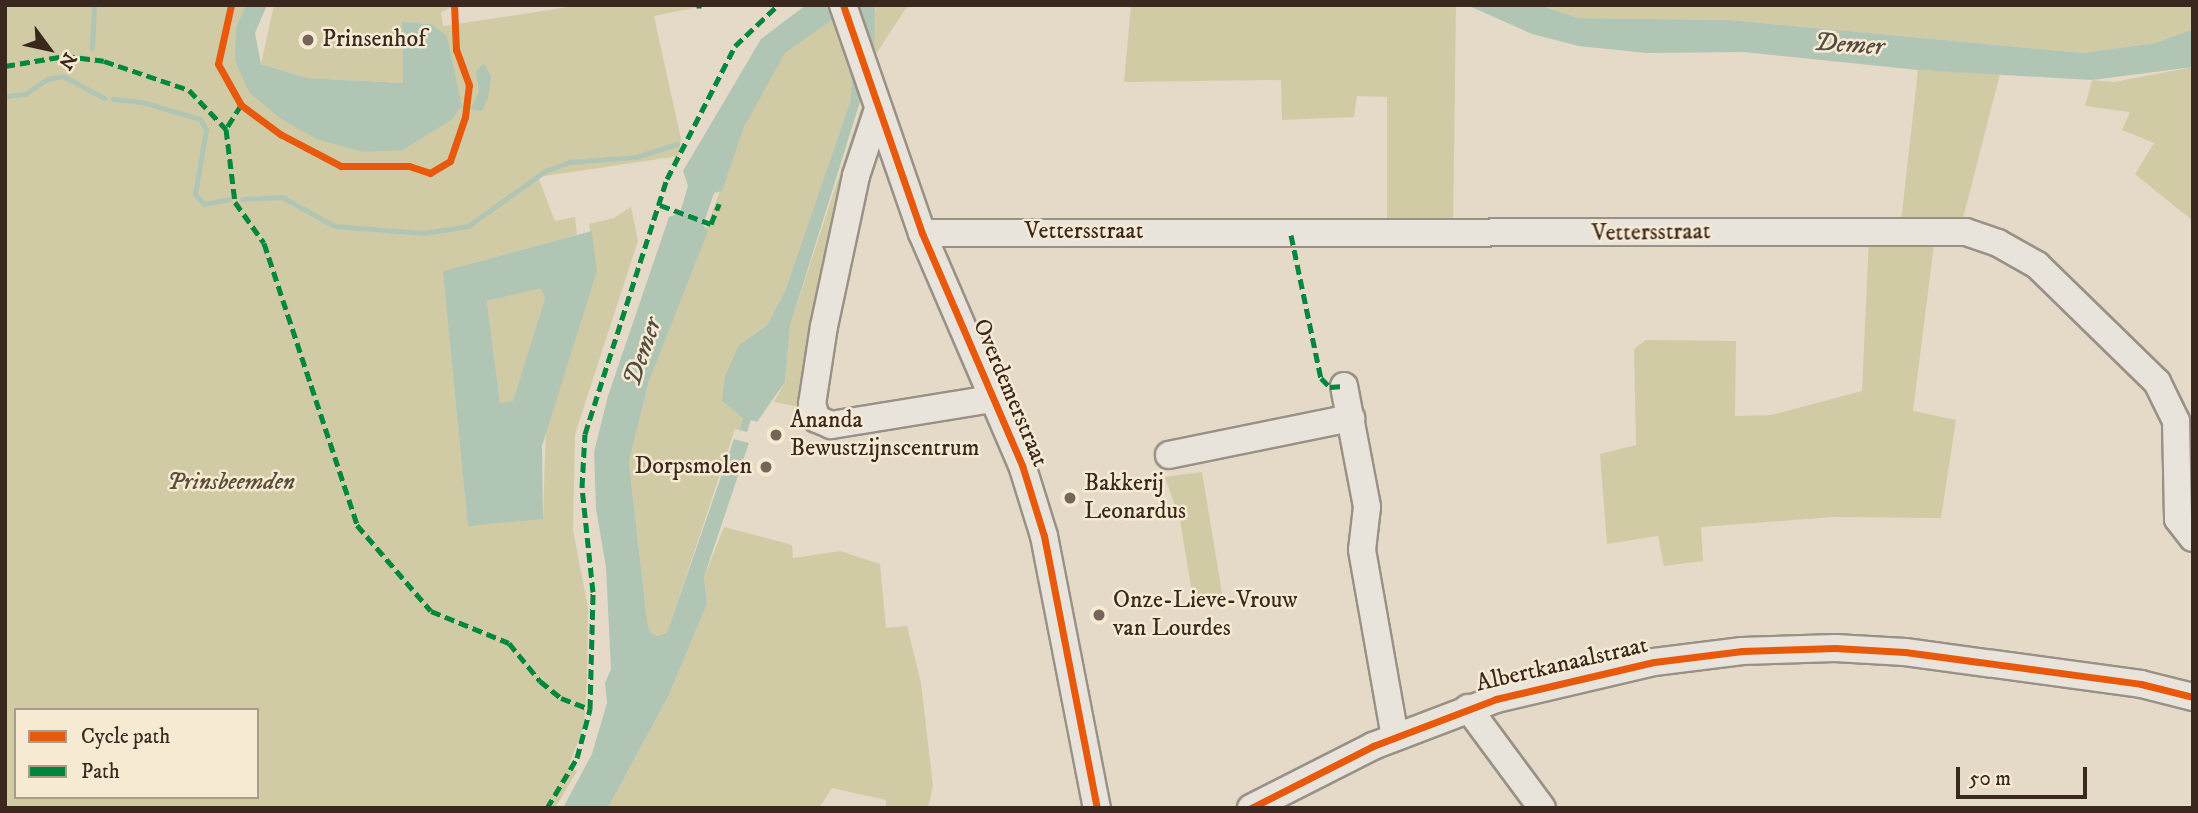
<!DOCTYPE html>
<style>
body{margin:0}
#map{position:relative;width:2198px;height:813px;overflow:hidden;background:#e4dac7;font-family:"IM FELL DW Pica",serif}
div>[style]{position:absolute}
.green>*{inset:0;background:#d1cba5}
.water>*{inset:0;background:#b1c5b5}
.stream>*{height:5px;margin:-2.5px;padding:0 2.5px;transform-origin:2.5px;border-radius:2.5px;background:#b1c5b5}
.roads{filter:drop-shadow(2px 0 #9a9186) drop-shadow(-2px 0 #9a9186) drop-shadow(0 2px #9a9186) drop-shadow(0 -2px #9a9186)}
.minor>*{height:26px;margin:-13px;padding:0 13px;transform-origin:13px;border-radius:13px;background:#e9e4db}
.quiet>*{height:5px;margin-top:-2.5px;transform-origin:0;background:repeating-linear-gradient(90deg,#00873e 0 10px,transparent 0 15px)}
.cycleway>*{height:7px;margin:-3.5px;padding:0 3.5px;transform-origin:3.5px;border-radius:3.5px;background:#e8590c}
.dots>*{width:19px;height:19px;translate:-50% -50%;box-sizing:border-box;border:4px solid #f6ead2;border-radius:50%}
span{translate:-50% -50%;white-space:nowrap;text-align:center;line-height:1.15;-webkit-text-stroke:5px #f6ead2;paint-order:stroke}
.poi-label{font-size:24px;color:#3a271e}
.left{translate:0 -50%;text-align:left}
.right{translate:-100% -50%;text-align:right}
.street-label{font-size:24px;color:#3a271e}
.park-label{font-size:24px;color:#5c4d39;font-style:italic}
.water-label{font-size:26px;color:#524c42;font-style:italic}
.frame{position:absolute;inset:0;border:7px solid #3a271e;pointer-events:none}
.legend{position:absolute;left:14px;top:708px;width:245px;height:91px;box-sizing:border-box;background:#f6ead2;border:2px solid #ab9c8a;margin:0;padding:9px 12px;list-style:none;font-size:21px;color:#3a271e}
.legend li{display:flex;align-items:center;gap:14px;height:35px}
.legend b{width:35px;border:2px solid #ab9c8a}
.north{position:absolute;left:14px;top:14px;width:70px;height:70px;-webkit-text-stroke:5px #f6ead2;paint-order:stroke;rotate:123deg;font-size:19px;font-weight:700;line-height:28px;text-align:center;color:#3a271e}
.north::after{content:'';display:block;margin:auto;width:24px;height:32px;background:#3a271e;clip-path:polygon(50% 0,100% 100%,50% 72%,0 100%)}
.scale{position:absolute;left:1956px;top:767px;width:131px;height:32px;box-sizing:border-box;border:4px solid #3a271e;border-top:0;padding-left:9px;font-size:21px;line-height:24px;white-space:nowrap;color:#3a271e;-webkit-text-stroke:5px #f6ead2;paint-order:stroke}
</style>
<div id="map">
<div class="green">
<i style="clip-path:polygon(evenodd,5px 5px,246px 5px,236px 27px,238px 61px,403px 150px,431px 24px,402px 22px,403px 83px,307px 78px,261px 64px,274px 5px,457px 5px,441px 12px,443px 26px,582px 5px,709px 5px,654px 16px,681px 139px,679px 156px,538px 177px,555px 221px,575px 217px,577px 235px,443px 271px,543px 519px,546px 425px,597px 271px,589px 224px,614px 218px,631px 207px,638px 241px,575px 434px,573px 530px,588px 608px,587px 682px,584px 726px,569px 765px,577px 771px,555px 808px,5px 808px,5px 5px,16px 710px,257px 710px,257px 797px,16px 797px,16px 710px)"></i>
<i style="clip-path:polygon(876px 5px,908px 5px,874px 57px,872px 40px)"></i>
<i style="clip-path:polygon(1131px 5px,1456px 5px,1453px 231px,1387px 229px,1387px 97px,1357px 96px,1354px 117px,1282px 120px,1281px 80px,1124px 82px)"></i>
<i style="clip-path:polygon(1539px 5px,2193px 5px,2193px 29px,2155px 43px,2083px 53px,1730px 20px,1579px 18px)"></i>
<i style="clip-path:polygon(835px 18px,852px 81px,850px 102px,785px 291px,767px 325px,739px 345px,743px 418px,739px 430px,735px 429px,667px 634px,657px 636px,650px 632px,647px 620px,629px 462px,649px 381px,744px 127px,765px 82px,785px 53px)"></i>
<i style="clip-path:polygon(2193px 67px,2193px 221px,2135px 174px,2154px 143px,2122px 130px,2130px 112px,2085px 106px,2092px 80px,2114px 82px)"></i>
<i style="clip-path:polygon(1918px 70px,2000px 74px,1961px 226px,1901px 222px)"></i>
<i style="clip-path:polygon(863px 102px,869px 116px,805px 408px,774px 402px,785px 382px,790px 326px)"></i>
<i style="clip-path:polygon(1869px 237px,1935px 237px,1913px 411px,1956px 420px,1941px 518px,1833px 517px,1701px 527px,1703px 561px,1664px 566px,1658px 536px,1607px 544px,1600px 454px,1636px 445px,1634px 349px,1646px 340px,1736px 341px,1735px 416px,1771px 415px,1862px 391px)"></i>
<i style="clip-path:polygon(542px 287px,545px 298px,513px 402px,500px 403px,487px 301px)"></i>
<i style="clip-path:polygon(1202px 472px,1223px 599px,1194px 605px,1180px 520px,1165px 477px)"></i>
<i style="clip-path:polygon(724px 527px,792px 545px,793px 558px,840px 551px,880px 564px,886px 628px,907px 626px,921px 683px,933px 786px,928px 808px,886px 808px,886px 800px,832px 788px,819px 808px,608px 808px,668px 697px,707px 604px,704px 577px)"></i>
</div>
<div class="water">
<i style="clip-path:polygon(246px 5px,267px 5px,255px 33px,261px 64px,307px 78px,403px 83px,402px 22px,431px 24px,447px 36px,462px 106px,451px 120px,403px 150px,363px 152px,316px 139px,281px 119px,249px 92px,235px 61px,236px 27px)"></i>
<i style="clip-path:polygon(806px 5px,875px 5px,874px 57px,790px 326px,785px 382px,757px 422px,751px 420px,747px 432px,739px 430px,743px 418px,722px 401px,725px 376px,739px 345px,767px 325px,785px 291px,850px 102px,852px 81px,835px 18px,785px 53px,744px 127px,722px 191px,714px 193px,703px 225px,708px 231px,649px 381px,629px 462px,647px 620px,650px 632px,657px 636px,667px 633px,734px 439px,749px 443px,704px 577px,707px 604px,668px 697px,608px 808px,563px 808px,592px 754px,607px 703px,605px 683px,611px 669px,606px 567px,596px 509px,594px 452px,608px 396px,669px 217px,680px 213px,688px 186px,683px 171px,761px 39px)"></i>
<i style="clip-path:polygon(1467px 5px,1539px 5px,1579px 18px,1730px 20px,2083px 53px,2155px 43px,2193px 29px,2193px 67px,2092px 80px,1918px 70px,1743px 52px,1646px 53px,1579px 46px,1532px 34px)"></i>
<i style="clip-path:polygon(484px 63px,491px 76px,488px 98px,482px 111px,470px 109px,479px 92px,476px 71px)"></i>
<i style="clip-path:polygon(evenodd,592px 231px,597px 271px,542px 446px,543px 519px,468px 526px,443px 271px,592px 231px,541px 288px,545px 298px,513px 401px,500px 403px,487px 301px,541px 288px)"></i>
</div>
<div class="stream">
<i style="left:92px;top:48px;width:43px;rotate:-87.3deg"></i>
<i style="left:5px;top:96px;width:20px;rotate:-6deg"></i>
<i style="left:25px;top:94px;width:27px;rotate:-34deg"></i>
<i style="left:47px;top:79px;width:16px;rotate:-11deg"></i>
<i style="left:63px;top:76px;width:47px;rotate:28.2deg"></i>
<i style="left:113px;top:99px;width:29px;rotate:6deg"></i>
<i style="left:142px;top:102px;width:60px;rotate:16.3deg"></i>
<i style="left:200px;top:119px;width:13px;rotate:61deg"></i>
<i style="left:206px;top:130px;width:65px;rotate:99.8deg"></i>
<i style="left:195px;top:194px;width:13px;rotate:48deg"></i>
<i style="left:204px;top:204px;width:26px;rotate:-11deg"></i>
<i style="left:242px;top:199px;width:40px;rotate:-2.9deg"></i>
<i style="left:282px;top:197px;width:60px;rotate:29.1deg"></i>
<i style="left:334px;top:226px;width:89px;rotate:4.5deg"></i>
<i style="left:423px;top:233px;width:46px;rotate:-8.8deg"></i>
<i style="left:468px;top:226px;width:95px;rotate:-35.5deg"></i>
<i style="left:545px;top:171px;width:27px;rotate:-20deg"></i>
<i style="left:570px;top:162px;width:66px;rotate:-4.3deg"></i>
<i style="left:636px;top:157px;width:43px;rotate:-17.6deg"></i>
</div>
<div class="roads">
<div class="minor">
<i style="left:843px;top:5px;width:241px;rotate:70.9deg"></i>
<i style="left:922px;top:233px;width:253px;rotate:66.7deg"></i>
<i style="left:1022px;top:465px;width:74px;rotate:72.8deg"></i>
<i style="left:1044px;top:536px;width:277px;rotate:79deg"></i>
<i style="left:877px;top:112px;width:67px;rotate:108.2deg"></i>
<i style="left:856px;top:176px;width:153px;rotate:102deg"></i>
<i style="left:824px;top:326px;width:79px;rotate:98.7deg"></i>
<i style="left:812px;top:404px;width:16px;rotate:72deg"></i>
<i style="left:817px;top:419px;width:15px;rotate:23deg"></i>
<i style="left:831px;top:425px;width:163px;rotate:-9.2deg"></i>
<i style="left:922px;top:233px;width:1044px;rotate:-0.05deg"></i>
<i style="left:1966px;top:232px;width:34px;rotate:19deg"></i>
<i style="left:1998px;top:243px;width:45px;rotate:29.4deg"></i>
<i style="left:2037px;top:265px;width:168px;rotate:44.3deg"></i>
<i style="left:2157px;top:382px;width:43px;rotate:64deg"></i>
<i style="left:2176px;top:421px;width:98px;rotate:88.8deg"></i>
<i style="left:2178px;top:519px;width:24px;rotate:52deg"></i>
<i style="left:1344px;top:386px;width:123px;rotate:79.2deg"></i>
<i style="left:1367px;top:507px;width:43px;rotate:96.6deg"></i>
<i style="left:1362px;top:550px;width:190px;rotate:80deg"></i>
<i style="left:1169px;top:455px;width:186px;rotate:-11.5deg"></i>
<i style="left:1468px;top:708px;width:124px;rotate:53.5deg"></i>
<i style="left:1251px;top:808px;width:137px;rotate:-26.9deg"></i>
<i style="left:1373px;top:746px;width:132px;rotate:-20.9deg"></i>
<i style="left:1496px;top:699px;width:162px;rotate:-13.2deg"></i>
<i style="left:1654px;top:662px;width:89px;rotate:-7.1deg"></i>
<i style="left:1742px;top:651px;width:93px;rotate:-1.8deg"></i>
<i style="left:1835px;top:648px;width:70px;rotate:3.3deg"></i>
<i style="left:1905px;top:652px;width:238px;rotate:7.7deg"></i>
<i style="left:2141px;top:684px;width:54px;rotate:14deg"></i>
</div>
</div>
<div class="quiet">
<i style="left:699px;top:5px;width:3px;rotate:90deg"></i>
<i style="left:5px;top:66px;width:61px;rotate:-9.5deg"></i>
<i style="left:65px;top:56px;width:39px;rotate:7deg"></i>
<i style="left:104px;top:61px;width:90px;rotate:18.8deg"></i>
<i style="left:189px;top:90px;width:54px;rotate:46.5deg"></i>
<i style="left:241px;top:105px;width:28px;rotate:122deg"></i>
<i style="left:226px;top:129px;width:74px;rotate:83deg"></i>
<i style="left:235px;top:202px;width:50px;rotate:54.7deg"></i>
<i style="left:264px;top:243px;width:297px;rotate:71.7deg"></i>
<i style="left:357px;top:525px;width:113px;rotate:49.3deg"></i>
<i style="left:431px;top:611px;width:84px;rotate:22.3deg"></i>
<i style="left:509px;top:643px;width:49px;rotate:50.8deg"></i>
<i style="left:540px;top:681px;width:27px;rotate:39deg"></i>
<i style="left:561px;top:698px;width:31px;rotate:21deg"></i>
<i style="left:660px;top:205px;width:54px;rotate:20.4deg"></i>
<i style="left:711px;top:224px;width:22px;rotate:-68deg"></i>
<i style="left:1291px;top:235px;width:146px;rotate:78.2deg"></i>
<i style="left:1321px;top:378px;width:13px;rotate:45deg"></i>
<i style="left:1330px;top:387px;width:14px;rotate:-4deg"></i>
<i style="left:547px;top:808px;width:58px;rotate:-59deg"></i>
<i style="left:577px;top:758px;width:51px;rotate:-75.1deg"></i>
<i style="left:590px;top:709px;width:117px;rotate:-88.5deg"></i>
<i style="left:593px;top:592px;width:106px;rotate:-96deg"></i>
<i style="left:582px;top:487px;width:53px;rotate:-86.8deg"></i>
<i style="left:585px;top:434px;width:268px;rotate:-72.2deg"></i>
<i style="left:667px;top:179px;width:149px;rotate:-62.9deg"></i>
<i style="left:735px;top:46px;width:59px;rotate:-43.6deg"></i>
</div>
<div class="cycleway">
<i style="left:231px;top:5px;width:60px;rotate:102.4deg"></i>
<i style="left:218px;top:64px;width:47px;rotate:60.7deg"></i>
<i style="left:241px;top:105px;width:49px;rotate:36.6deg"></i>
<i style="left:280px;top:134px;width:69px;rotate:27.7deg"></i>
<i style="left:341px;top:166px;width:68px"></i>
<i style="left:409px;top:166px;width:22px;rotate:18deg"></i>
<i style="left:430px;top:173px;width:23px;rotate:-31deg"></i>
<i style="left:450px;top:161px;width:46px;rotate:-71.2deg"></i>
<i style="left:465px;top:117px;width:32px;rotate:-83deg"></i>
<i style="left:469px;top:85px;width:37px;rotate:-110deg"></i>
<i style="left:456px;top:50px;width:45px;rotate:-92.5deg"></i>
<i style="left:843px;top:5px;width:241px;rotate:70.9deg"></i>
<i style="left:922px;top:233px;width:253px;rotate:66.7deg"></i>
<i style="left:1022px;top:465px;width:74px;rotate:72.8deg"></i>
<i style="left:1044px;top:536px;width:277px;rotate:79deg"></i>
<i style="left:1251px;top:808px;width:137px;rotate:-26.9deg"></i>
<i style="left:1373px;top:746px;width:132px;rotate:-20.9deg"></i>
<i style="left:1496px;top:699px;width:162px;rotate:-13.2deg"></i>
<i style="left:1654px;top:662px;width:89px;rotate:-7.1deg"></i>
<i style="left:1742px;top:651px;width:93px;rotate:-1.8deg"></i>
<i style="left:1835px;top:648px;width:70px;rotate:3.3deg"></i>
<i style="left:1905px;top:652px;width:238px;rotate:7.7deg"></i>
<i style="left:2141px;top:684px;width:54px;rotate:14deg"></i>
</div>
<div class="dots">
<i style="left:308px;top:40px;background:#766659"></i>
<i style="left:776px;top:435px;background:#766659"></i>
<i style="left:766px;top:467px;background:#766659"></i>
<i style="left:1070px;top:498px;background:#766659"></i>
<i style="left:1099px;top:615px;background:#766659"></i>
</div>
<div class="poi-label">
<span class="left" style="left:322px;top:40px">Prinsenhof</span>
<span class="left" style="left:790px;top:435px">Ananda<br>Bewustzijnscentrum</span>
<span class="right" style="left:752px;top:467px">Dorpsmolen</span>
<span class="left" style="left:1084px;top:498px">Bakkerij<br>Leonardus</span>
<span class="left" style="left:1113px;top:615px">Onze-Lieve-Vrouw<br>van Lourdes</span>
</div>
<div class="street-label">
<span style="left:1084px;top:232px">Vettersstraat</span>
<span style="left:1651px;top:233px;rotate:-1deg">Vettersstraat</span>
<span style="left:1010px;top:393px;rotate:67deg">Overdemerstraat</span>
<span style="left:1562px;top:665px;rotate:-13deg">Albertkanaalstraat</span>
</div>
<div class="park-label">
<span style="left:231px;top:483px">Prinsbeemden</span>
</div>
<div class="water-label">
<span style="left:1849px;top:45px;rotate:4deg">Demer</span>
<span style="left:643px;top:352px;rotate:-71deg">Demer</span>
</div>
<div class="frame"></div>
<ul class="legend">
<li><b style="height:9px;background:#e8590c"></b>Cycle path</li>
<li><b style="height:9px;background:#00873e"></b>Path</li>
</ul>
<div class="north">N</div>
<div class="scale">50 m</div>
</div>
